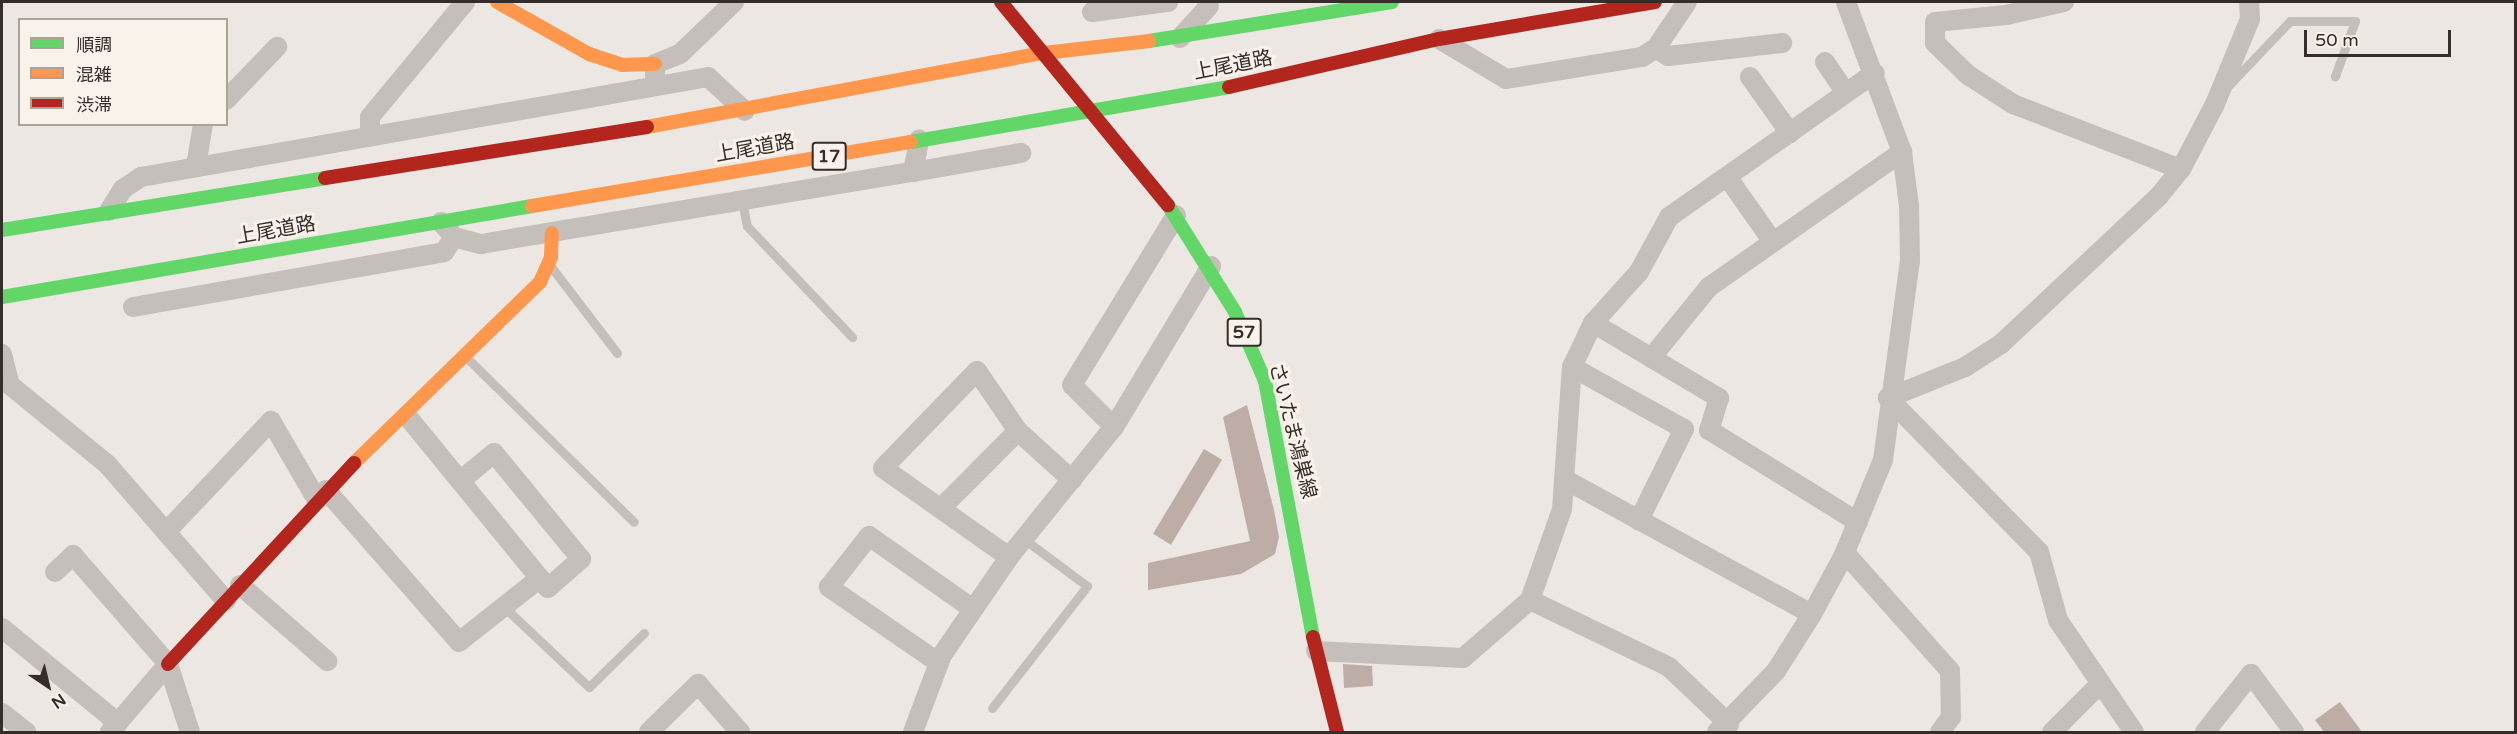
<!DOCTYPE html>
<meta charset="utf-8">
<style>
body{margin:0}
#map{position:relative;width:2517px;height:734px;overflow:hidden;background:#ece7e2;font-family:"Varela Round","Noto Sans JP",sans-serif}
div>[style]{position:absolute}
.building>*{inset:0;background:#beada6;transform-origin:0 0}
.lane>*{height:9px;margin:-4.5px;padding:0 4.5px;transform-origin:4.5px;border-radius:4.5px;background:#c4bfbb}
.street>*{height:20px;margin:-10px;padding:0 10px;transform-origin:10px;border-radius:10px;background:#c4bfbb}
.fast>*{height:14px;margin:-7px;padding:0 7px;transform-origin:7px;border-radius:7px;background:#63d668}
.slow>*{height:14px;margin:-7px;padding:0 7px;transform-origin:7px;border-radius:7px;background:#ff974d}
.jam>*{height:14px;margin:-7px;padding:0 7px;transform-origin:7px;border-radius:7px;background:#b3261e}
span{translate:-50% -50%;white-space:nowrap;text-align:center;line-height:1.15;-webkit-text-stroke:6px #f8f2ea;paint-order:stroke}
.shield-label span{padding:2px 4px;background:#f8f2ea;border:2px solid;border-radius:4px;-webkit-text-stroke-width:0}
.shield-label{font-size:18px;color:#352d29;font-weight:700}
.street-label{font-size:20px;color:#352d29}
.frame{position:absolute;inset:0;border:3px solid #352d29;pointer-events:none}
.legend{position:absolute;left:18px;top:18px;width:210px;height:108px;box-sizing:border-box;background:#f8f2ea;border:2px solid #aaa39d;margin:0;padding:8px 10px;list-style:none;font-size:18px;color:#352d29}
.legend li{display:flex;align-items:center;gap:12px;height:30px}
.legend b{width:30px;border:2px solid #aaa39d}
.north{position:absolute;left:18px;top:656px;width:60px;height:60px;-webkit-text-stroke:4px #f8f2ea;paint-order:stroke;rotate:145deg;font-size:16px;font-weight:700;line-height:24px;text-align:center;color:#352d29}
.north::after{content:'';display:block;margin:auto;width:21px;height:27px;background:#352d29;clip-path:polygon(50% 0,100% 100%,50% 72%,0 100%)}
.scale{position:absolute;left:2304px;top:30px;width:147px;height:27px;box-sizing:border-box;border:3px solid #352d29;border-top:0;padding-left:8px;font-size:18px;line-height:21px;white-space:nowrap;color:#352d29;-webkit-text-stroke:4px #f8f2ea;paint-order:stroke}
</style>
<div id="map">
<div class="building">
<i style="clip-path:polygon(1247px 405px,1274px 510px,1279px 537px,1275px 554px,1241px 574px,1148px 590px,1148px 563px,1250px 541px,1223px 417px)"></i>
<i style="left:1204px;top:449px;width:21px;height:99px;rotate:31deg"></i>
<i style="clip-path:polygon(1343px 664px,1372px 666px,1373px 686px,1344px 688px)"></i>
<i style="clip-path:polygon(2340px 702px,2362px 732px,2324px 732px,2315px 720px)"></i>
</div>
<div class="lane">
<i style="left:2229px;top:85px;width:88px;rotate:-46.4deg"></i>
<i style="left:2290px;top:21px;width:65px"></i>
<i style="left:2355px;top:21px;width:59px;rotate:110deg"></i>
<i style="left:742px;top:201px;width:25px;rotate:79deg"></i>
<i style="left:747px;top:226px;width:153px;rotate:46.6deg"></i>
<i style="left:552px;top:268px;width:107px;rotate:52.6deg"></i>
<i style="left:466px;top:357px;width:235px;rotate:44.5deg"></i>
<i style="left:504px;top:607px;width:117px;rotate:43.3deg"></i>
<i style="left:589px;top:687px;width:77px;rotate:-44.5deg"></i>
<i style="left:992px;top:708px;width:155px;rotate:-52.1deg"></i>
<i style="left:1087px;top:586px;width:79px;rotate:-143.3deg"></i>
</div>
<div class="street">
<i style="left:2064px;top:2px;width:59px;rotate:167.4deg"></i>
<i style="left:2006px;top:15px;width:71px;rotate:174.4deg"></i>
<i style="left:1935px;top:22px;width:21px;rotate:90deg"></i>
<i style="left:1935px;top:43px;width:46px;rotate:44.1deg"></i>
<i style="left:1968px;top:75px;width:54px;rotate:32.8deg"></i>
<i style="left:2013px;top:104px;width:180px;rotate:21.2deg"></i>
<i style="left:1092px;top:12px;width:77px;rotate:-7.5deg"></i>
<i style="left:1180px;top:38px;width:43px;rotate:-47.8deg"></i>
<i style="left:1439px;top:39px;width:78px;rotate:30.8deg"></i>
<i style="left:1506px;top:79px;width:138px;rotate:-9.2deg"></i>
<i style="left:1642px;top:57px;width:17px;rotate:-33deg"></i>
<i style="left:1656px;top:48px;width:55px;rotate:-56deg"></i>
<i style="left:1656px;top:48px;width:14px;rotate:34deg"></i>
<i style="left:1668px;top:56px;width:115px;rotate:-6.5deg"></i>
<i style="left:1825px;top:62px;width:37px;rotate:56deg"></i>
<i style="left:655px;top:76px;width:12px;rotate:-90deg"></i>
<i style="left:655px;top:64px;width:27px;rotate:-22deg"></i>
<i style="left:680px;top:54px;width:75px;rotate:-43.9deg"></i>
<i style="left:1750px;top:77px;width:69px;rotate:54.5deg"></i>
<i style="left:226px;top:100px;width:74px;rotate:-46.1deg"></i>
<i style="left:370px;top:133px;width:16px;rotate:-90deg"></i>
<i style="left:370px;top:117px;width:149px;rotate:-50.4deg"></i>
<i style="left:196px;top:166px;width:43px;rotate:-80.5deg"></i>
<i style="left:913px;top:172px;width:110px;rotate:-10deg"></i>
<i style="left:1728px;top:178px;width:78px;rotate:54.9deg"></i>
<i style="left:109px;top:211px;width:26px;rotate:-58deg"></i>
<i style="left:123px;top:189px;width:22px;rotate:-34deg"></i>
<i style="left:141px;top:177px;width:576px;rotate:-10deg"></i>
<i style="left:708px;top:77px;width:50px;rotate:42.6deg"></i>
<i style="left:441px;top:222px;width:20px;rotate:49deg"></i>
<i style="left:454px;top:237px;width:28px;rotate:15deg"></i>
<i style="left:481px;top:244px;width:438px;rotate:-9.5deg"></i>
<i style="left:913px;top:172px;width:33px;rotate:-79deg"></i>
<i style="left:133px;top:307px;width:316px;rotate:-10deg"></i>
<i style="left:444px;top:252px;width:18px;rotate:-56deg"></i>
<i style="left:1593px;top:323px;width:147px;rotate:30.8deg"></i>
<i style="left:1719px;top:398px;width:34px;rotate:107deg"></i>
<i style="left:1709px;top:430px;width:175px;rotate:31.7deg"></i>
<i style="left:2px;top:354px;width:32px;rotate:76deg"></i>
<i style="left:10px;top:385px;width:125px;rotate:39.2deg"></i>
<i style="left:107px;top:464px;width:181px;rotate:49deg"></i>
<i style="left:1651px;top:358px;width:92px;rotate:-50.8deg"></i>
<i style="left:1709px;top:287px;width:236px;rotate:-35deg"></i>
<i style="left:1572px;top:367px;width:128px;rotate:29deg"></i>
<i style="left:1684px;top:429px;width:102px;rotate:116.3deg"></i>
<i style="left:407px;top:416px;width:222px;rotate:50.7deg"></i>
<i style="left:548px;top:588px;width:44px;rotate:-41.3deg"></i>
<i style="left:581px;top:559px;width:137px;rotate:-129.4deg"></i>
<i style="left:494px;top:453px;width:44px;rotate:140.5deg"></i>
<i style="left:1114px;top:427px;width:59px;rotate:-135deg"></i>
<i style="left:1072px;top:385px;width:199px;rotate:-58.5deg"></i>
<i style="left:1564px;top:479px;width:282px;rotate:28.6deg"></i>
<i style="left:326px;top:490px;width:202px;rotate:48.8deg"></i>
<i style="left:459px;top:642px;width:103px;rotate:-38.3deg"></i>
<i style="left:941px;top:508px;width:109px;rotate:-45deg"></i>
<i style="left:166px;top:532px;width:153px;rotate:-46.6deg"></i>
<i style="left:271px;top:421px;width:91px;rotate:59.8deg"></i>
<i style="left:1845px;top:553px;width:158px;rotate:48.3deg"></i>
<i style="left:1950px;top:671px;width:46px;rotate:88.8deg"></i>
<i style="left:1951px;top:717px;width:19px;rotate:126deg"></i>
<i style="left:1009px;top:557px;width:154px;rotate:-144.8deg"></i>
<i style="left:883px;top:468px;width:135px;rotate:-45.9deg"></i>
<i style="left:977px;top:371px;width:73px;rotate:55.7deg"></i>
<i style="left:1018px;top:431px;width:73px;rotate:42.2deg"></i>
<i style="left:55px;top:572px;width:25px;rotate:-43deg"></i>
<i style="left:73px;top:555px;width:145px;rotate:48.9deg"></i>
<i style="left:168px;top:664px;width:71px;rotate:72.1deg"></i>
<i style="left:240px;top:585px;width:116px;rotate:41.1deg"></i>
<i style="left:1530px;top:600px;width:154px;rotate:25.7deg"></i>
<i style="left:1669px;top:667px;width:83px;rotate:43.5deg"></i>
<i style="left:2px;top:628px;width:150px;rotate:39.3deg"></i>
<i style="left:1316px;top:651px;width:147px;rotate:2.7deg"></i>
<i style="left:1463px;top:658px;width:89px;rotate:-40.9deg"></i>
<i style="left:1530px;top:600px;width:96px;rotate:-70.6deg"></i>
<i style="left:1562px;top:509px;width:142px;rotate:-86deg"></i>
<i style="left:1572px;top:367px;width:49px;rotate:-64.5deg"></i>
<i style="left:1593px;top:323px;width:69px;rotate:-48deg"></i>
<i style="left:1639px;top:272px;width:63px;rotate:-61.4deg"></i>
<i style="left:1669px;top:217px;width:251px;rotate:-35deg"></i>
<i style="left:939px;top:663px;width:134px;rotate:-145.4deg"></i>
<i style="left:829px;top:587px;width:65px;rotate:-51.9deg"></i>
<i style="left:869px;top:536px;width:127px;rotate:35.1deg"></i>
<i style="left:2px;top:713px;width:31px;rotate:38deg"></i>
<i style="left:110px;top:732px;width:89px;rotate:-49.5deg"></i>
<i style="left:649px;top:732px;width:69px;rotate:-44.4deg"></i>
<i style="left:698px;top:684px;width:64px;rotate:48.8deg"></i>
<i style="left:913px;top:732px;width:82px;rotate:-69.4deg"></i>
<i style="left:942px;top:655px;width:119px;rotate:-55.6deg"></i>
<i style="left:1009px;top:557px;width:167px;rotate:-51.1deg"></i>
<i style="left:1114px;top:427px;width:188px;rotate:-58.9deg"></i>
<i style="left:1717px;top:732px;width:85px;rotate:-46deg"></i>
<i style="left:1776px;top:671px;width:67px;rotate:-57.7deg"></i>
<i style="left:1812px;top:614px;width:65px;rotate:-61.5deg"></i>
<i style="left:1843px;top:557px;width:105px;rotate:-67.6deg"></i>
<i style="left:1883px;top:460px;width:201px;rotate:-82.3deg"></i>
<i style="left:1910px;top:261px;width:55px;rotate:-91deg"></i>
<i style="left:1909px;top:206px;width:54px;rotate:-97.4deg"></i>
<i style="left:1902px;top:152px;width:160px;rotate:-110.5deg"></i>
<i style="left:2052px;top:732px;width:65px;rotate:-45deg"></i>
<i style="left:2134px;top:732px;width:135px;rotate:-124.2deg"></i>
<i style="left:2058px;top:620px;width:71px;rotate:-105.6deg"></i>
<i style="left:2039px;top:552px;width:216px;rotate:-134.4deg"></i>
<i style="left:1888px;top:398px;width:83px;rotate:-21.9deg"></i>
<i style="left:1965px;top:367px;width:43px;rotate:-32.6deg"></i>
<i style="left:2001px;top:344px;width:216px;rotate:-43.1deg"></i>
<i style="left:2159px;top:196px;width:35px;rotate:-51deg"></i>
<i style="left:2181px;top:169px;width:73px;rotate:-62.4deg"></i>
<i style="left:2215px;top:104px;width:92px;rotate:-67.6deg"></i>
<i style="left:2250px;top:19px;width:17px;rotate:-93deg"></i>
<i style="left:2205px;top:732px;width:74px;rotate:-51.6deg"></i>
<i style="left:2251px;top:674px;width:72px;rotate:53.4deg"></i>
</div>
<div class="fast">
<i style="left:1149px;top:41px;width:246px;rotate:-9.1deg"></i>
<i style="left:911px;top:142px;width:323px;rotate:-9.8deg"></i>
<i style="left:1168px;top:205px;width:126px;rotate:57.9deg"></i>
<i style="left:1235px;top:312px;width:75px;rotate:66.5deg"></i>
<i style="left:1265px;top:381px;width:260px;rotate:79.4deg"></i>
<i style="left:2px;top:230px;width:327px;rotate:-9.1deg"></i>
<i style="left:2px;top:297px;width:538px;rotate:-9.74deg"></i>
</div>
<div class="slow">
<i style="left:497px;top:2px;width:106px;rotate:29.5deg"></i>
<i style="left:589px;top:54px;width:35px;rotate:18deg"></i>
<i style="left:622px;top:65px;width:33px;rotate:-2deg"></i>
<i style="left:647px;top:127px;width:404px;rotate:-10.6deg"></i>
<i style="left:1044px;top:53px;width:106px;rotate:-6.5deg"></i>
<i style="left:532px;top:206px;width:384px;rotate:-9.6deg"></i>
<i style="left:354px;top:463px;width:260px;rotate:-44.2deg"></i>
<i style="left:540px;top:282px;width:27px;rotate:-66deg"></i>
<i style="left:551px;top:257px;width:24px;rotate:-88deg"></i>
</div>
<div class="jam">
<i style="left:1001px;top:2px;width:263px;rotate:50.6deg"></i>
<i style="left:1229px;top:87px;width:215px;rotate:-12.9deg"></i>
<i style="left:1439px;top:39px;width:219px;rotate:-9.7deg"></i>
<i style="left:325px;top:178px;width:326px;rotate:-9deg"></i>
<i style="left:1313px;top:637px;width:98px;rotate:75.8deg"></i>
<i style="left:168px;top:664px;width:274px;rotate:-47.2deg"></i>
</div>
<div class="shield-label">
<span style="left:829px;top:156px">17</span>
<span style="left:1244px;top:332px">57</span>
</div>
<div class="street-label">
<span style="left:1233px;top:66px;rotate:-11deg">上尾道路</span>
<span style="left:755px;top:149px;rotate:-10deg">上尾道路</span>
<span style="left:276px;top:231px;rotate:-10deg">上尾道路</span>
<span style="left:1292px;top:431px;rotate:76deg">さいたま鴻巣線</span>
</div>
<div class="frame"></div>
<ul class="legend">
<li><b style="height:8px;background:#63d668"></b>順調</li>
<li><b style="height:8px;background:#ff974d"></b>混雑</li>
<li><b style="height:8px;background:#b3261e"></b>渋滞</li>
</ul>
<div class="north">N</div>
<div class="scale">50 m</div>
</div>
